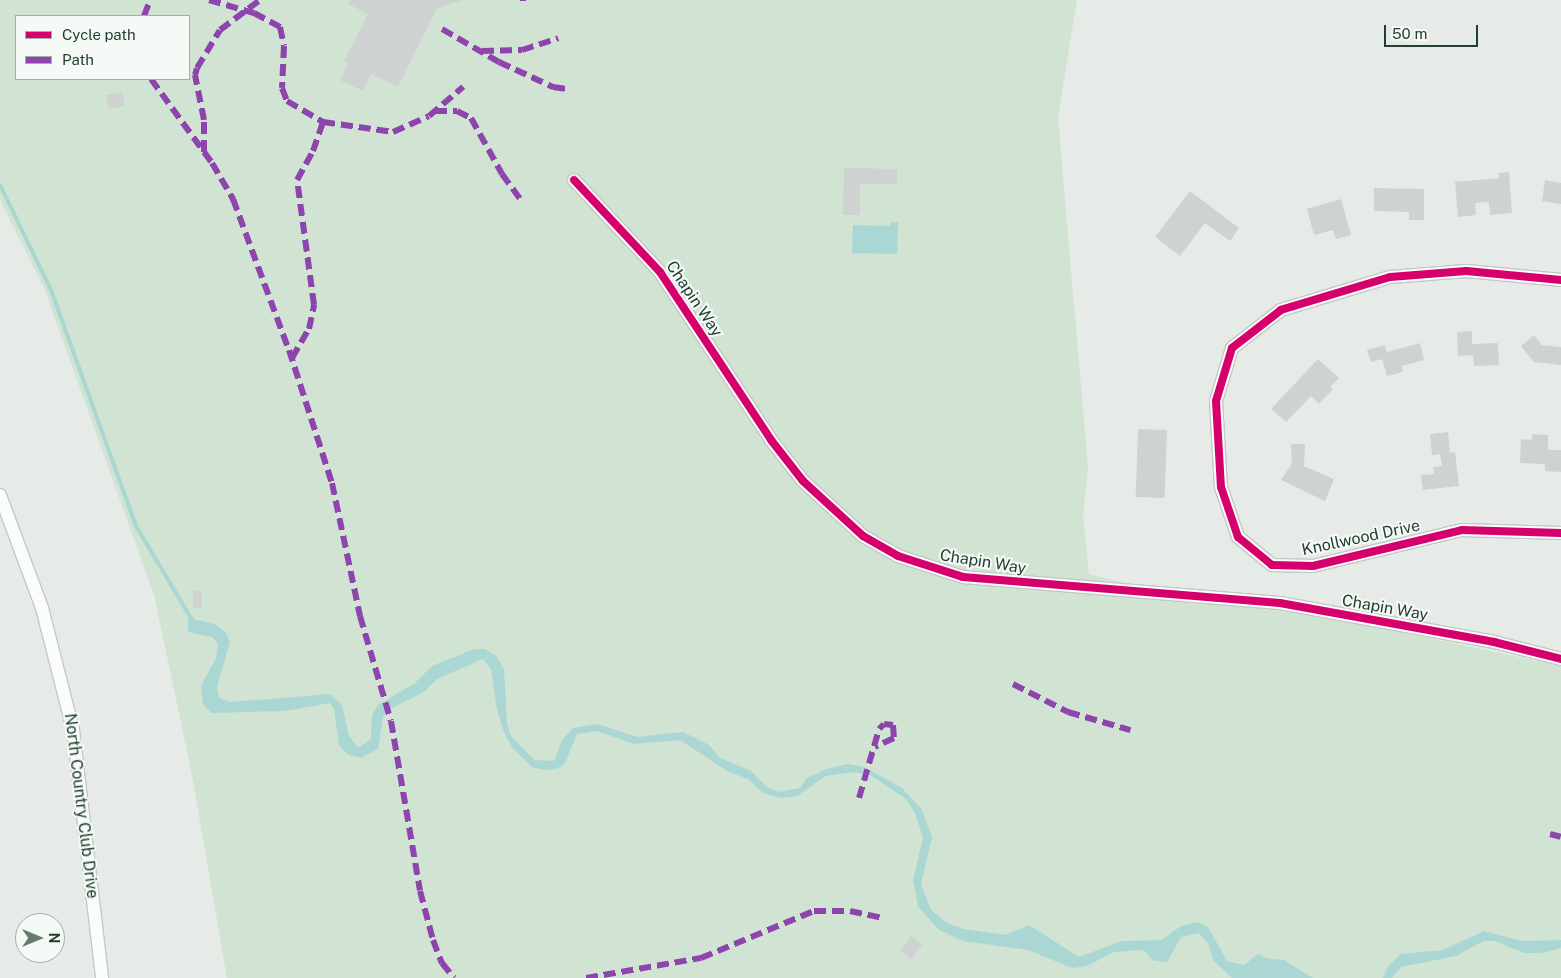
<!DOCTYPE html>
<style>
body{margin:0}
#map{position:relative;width:1561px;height:978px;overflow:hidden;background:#e7ebe8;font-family:"Public Sans",sans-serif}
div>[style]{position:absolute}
.green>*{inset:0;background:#d1e3d2}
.water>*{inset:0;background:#aad7d3}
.stream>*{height:4px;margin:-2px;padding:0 2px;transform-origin:2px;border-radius:2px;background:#aad7d3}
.building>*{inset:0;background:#ced2d0;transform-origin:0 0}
.roads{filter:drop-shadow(1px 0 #c4c8c5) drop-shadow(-1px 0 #c4c8c5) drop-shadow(0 1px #c4c8c5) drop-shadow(0 -1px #c4c8c5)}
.minor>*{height:12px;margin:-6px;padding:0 6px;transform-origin:6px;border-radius:6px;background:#fbfcfc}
.quiet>*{height:6px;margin-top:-3px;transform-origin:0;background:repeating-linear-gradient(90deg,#8e44ad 0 12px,transparent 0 18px)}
.cycleway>*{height:8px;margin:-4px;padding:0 4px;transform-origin:4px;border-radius:4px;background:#d6006c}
span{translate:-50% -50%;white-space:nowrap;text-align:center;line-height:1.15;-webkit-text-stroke:4px #f5faf6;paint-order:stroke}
.street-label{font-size:16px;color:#243e31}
.legend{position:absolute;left:15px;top:15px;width:175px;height:65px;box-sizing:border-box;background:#f5faf6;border:1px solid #a1afa7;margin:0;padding:6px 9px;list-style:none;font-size:15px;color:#243e31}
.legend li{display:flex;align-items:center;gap:10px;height:25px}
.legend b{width:25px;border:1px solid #a1afa7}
.north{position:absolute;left:15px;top:913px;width:50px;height:50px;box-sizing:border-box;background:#f5faf6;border:1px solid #a1afa7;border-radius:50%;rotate:90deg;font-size:14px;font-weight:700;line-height:20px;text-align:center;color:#243e31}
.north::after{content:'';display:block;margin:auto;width:18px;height:22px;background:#687b71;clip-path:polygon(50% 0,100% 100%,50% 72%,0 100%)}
.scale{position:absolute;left:1384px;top:25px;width:94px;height:22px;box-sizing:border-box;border:2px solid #243e31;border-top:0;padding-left:6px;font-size:15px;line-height:18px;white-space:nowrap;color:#243e31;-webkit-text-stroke:4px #f5faf6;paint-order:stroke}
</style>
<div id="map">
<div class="green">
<i style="clip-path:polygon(evenodd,0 0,1077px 0,1058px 117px,1088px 468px,1083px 515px,1089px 574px,1195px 601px,1297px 613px,1382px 628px,1561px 666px,1561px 978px,227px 978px,191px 770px,154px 595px,44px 288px,0 200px,0 0,16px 16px,189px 16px,189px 79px,16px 79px,16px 16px)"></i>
</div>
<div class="water">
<i style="clip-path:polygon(891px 222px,898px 222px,897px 254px,852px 253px,853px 225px,890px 226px)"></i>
<i style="clip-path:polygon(188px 618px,215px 624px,226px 633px,230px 642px,217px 687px,219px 698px,231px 702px,330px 694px,342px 705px,349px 736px,358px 748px,371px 739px,372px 715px,378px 705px,415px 683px,432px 666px,474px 649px,485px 649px,496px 656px,504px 669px,507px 724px,511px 736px,534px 760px,554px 761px,562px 740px,573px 728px,598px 724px,637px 737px,683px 732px,709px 745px,720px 758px,751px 771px,768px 788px,779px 792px,800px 788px,807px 778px,826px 769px,848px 764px,864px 767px,902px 788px,922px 810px,932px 837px,921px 884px,931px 910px,947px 923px,963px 929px,1006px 935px,1029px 925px,1079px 957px,1122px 941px,1162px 940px,1181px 926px,1198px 922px,1208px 927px,1227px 961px,1244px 965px,1258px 954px,1269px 959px,1284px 960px,1313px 978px,1232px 978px,1213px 960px,1208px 943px,1199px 933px,1181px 937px,1167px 962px,1152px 960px,1145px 951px,1139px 950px,1114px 952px,1087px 966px,1072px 968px,1028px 950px,963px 941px,939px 930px,918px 906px,913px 880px,923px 838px,915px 813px,906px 799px,870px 775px,854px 772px,826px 776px,797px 796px,781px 798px,763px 793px,748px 779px,729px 772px,680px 740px,634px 744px,597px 731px,577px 734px,565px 763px,559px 768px,545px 770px,532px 767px,512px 747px,504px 732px,497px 710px,491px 669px,483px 659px,437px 679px,424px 692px,392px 708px,383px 716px,378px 749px,361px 758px,347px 754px,339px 745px,334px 709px,330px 703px,285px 711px,211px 713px,203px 704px,201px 686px,216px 658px,218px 644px,212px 637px,188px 632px)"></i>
<i style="clip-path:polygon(1484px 931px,1522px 941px,1561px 940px,1561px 948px,1541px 953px,1524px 953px,1495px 941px,1484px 941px,1456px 956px,1401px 967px,1392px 978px,1383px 978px,1389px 965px,1401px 954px,1443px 950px)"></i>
</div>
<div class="stream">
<i style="left:0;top:185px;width:117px;rotate:64.1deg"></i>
<i style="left:51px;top:290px;width:251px;rotate:70.2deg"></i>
<i style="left:136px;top:526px;width:109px;rotate:59.2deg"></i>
</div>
<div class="building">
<i style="clip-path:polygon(350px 0,462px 0,437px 8px,398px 87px,371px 74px,363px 91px,340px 80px,348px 63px,344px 61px,368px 14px,348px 4px)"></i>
<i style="left:122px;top:92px;width:14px;height:16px;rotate:78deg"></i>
<i style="clip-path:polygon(844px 168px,897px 169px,897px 184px,860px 184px,860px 215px,843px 215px)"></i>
<i style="clip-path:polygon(1509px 172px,1512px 213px,1490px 215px,1489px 202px,1475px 203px,1476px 215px,1458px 217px,1455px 182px,1499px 178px,1499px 173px)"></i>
<i style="clip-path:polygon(1545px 180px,1561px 183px,1561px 204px,1542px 201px)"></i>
<i style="clip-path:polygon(1374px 188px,1424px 189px,1424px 220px,1409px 220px,1409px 212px,1374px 211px)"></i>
<i style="clip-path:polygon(1190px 191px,1239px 228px,1230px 241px,1205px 223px,1180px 256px,1155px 237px)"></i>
<i style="clip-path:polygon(1341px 199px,1351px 235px,1336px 239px,1333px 230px,1314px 235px,1307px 209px)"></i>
<i style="clip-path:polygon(1472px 331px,1472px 344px,1498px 343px,1499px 365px,1474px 366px,1473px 355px,1458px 356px,1457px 332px)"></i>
<i style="clip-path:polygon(1534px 335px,1542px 345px,1561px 347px,1561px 365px,1534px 362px,1521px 346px)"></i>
<i style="clip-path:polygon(1420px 343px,1424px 360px,1402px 366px,1403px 372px,1387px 376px,1382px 359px,1371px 362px,1367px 350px,1385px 345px,1387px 352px)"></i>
<i style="clip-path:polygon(1318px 359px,1339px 378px,1330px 387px,1333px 389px,1319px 404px,1311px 396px,1286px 422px,1271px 409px)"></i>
<i style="left:1138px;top:429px;width:29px;height:68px;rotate:2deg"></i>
<i style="clip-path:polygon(1448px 432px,1450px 453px,1455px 452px,1459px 486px,1423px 490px,1421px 475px,1434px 474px,1433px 467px,1442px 466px,1440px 454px,1432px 455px,1430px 434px)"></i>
<i style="clip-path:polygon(1532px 434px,1548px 435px,1548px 450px,1561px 450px,1561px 472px,1545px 471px,1545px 464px,1520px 463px,1521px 439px,1532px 440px)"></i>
<i style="clip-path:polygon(1291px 444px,1305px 444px,1304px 466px,1334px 479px,1325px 501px,1281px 480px,1292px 463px)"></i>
<i style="left:202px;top:591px;width:17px;height:9px;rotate:90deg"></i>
<i style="left:911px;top:936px;width:14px;height:18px;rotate:36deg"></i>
</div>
<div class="roads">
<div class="minor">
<i style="left:574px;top:180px;width:126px;rotate:46.9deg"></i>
<i style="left:660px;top:272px;width:201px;rotate:56.5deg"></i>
<i style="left:771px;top:440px;width:52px;rotate:52deg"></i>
<i style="left:803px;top:481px;width:81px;rotate:42.5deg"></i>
<i style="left:863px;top:536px;width:40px;rotate:29.7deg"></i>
<i style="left:898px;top:556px;width:68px;rotate:17.9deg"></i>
<i style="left:963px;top:577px;width:318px;rotate:4.7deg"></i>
<i style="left:1280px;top:603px;width:218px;rotate:10.3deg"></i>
<i style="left:1494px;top:642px;width:69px;rotate:14.2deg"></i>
<i style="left:1561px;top:280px;width:95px;rotate:-174.6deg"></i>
<i style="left:1466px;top:271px;width:76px;rotate:175.5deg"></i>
<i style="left:1390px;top:277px;width:114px;rotate:163.2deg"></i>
<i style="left:1281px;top:310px;width:62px;rotate:142.2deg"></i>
<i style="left:1232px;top:348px;width:55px;rotate:106.8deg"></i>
<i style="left:1216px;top:401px;width:86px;rotate:86.7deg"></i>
<i style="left:1221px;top:487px;width:53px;rotate:71.2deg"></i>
<i style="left:1238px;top:537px;width:44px;rotate:39.5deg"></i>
<i style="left:1272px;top:565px;width:41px;rotate:1.4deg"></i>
<i style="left:1313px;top:566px;width:153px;rotate:-13.6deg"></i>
<i style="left:1462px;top:530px;width:99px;rotate:1.7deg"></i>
<i style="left:0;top:495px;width:121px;rotate:69.6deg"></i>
<i style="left:42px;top:608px;width:126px;rotate:75.7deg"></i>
<i style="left:73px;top:730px;width:250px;rotate:83.3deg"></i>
</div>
</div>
<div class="quiet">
<i style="left:209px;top:0;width:47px;rotate:16.1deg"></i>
<i style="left:254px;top:13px;width:30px;rotate:28deg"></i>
<i style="left:280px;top:27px;width:19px;rotate:78deg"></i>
<i style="left:284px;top:46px;width:42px;rotate:92.7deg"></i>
<i style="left:282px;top:88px;width:14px;rotate:69deg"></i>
<i style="left:287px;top:101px;width:42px;rotate:30.3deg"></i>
<i style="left:323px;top:122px;width:71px;rotate:8.1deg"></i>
<i style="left:393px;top:132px;width:39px;rotate:-24deg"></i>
<i style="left:429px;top:116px;width:45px;rotate:-40.5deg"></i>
<i style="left:523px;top:1px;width:1px;rotate:-90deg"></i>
<i style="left:144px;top:16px;width:17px;rotate:-69deg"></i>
<i style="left:442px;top:29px;width:66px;rotate:30.1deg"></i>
<i style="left:499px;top:62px;width:60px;rotate:24.8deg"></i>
<i style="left:553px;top:87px;width:14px;rotate:8deg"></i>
<i style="left:482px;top:51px;width:40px;rotate:-1.4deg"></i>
<i style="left:522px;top:50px;width:38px;rotate:-18deg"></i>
<i style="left:151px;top:79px;width:104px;rotate:54deg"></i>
<i style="left:212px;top:163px;width:42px;rotate:59.7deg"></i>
<i style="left:233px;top:199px;width:161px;rotate:69.7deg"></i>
<i style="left:289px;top:350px;width:140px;rotate:72.1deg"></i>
<i style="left:332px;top:483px;width:136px;rotate:78.1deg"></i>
<i style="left:360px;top:616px;width:109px;rotate:73.6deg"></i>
<i style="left:391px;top:721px;width:172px;rotate:80.3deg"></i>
<i style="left:420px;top:891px;width:51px;rotate:75.1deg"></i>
<i style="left:433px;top:940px;width:25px;rotate:69deg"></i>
<i style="left:442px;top:963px;width:19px;rotate:51deg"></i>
<i style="left:435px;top:111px;width:22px"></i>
<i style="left:457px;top:111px;width:16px;rotate:27deg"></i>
<i style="left:471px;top:118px;width:64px;rotate:61deg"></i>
<i style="left:502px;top:174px;width:34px;rotate:54deg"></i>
<i style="left:204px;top:152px;width:32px;rotate:-90deg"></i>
<i style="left:204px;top:120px;width:46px;rotate:-101.3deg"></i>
<i style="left:195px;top:75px;width:7px;rotate:-74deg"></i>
<i style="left:197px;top:68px;width:44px;rotate:-58.8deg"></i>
<i style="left:220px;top:30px;width:50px;rotate:-36.9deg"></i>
<i style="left:292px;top:358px;width:34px;rotate:-60deg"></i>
<i style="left:309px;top:329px;width:25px;rotate:-78deg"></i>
<i style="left:314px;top:305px;width:126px;rotate:-97.7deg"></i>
<i style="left:297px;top:180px;width:33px;rotate:-61deg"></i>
<i style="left:313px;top:151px;width:31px;rotate:-71deg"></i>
<i style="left:1013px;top:684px;width:62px;rotate:27deg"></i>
<i style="left:1068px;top:712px;width:65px;rotate:16.2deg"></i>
<i style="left:859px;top:798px;width:72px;rotate:-73.8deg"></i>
<i style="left:879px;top:729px;width:7px;rotate:-45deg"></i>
<i style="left:884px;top:724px;width:9px;rotate:6deg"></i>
<i style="left:893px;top:725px;width:13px;rotate:86deg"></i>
<i style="left:894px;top:738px;width:21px;rotate:155deg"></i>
<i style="left:1550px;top:834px;width:11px;rotate:15deg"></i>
<i style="left:586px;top:978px;width:117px;rotate:-9.9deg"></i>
<i style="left:701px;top:958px;width:122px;rotate:-22.6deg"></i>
<i style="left:814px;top:911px;width:36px"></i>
<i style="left:850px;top:911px;width:34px;rotate:12deg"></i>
</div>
<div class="cycleway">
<i style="left:574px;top:180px;width:126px;rotate:46.9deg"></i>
<i style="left:660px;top:272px;width:201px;rotate:56.5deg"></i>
<i style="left:771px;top:440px;width:52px;rotate:52deg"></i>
<i style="left:803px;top:481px;width:81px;rotate:42.5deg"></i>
<i style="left:863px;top:536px;width:40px;rotate:29.7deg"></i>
<i style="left:898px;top:556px;width:68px;rotate:17.9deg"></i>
<i style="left:963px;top:577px;width:318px;rotate:4.7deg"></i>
<i style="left:1280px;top:603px;width:218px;rotate:10.3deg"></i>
<i style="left:1494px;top:642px;width:69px;rotate:14.2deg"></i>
<i style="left:1561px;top:280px;width:95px;rotate:-174.6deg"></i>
<i style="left:1466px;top:271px;width:76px;rotate:175.5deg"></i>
<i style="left:1390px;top:277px;width:114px;rotate:163.2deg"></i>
<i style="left:1281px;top:310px;width:62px;rotate:142.2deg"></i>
<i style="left:1232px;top:348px;width:55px;rotate:106.8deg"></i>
<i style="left:1216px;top:401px;width:86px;rotate:86.7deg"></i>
<i style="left:1221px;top:487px;width:53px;rotate:71.2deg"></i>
<i style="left:1238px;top:537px;width:44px;rotate:39.5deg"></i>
<i style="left:1272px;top:565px;width:41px;rotate:1.4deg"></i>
<i style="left:1313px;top:566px;width:153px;rotate:-13.6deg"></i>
<i style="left:1462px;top:530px;width:99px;rotate:1.7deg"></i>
</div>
<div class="street-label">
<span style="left:694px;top:299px;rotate:56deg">Chapin Way</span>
<span style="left:1361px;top:538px;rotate:-12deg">Knollwood Drive</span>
<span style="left:983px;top:562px;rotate:9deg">Chapin Way</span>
<span style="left:1385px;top:608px;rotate:10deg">Chapin Way</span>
<span style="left:81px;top:806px;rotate:83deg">North Country Club Drive</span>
</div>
<ul class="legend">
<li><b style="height:6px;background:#d6006c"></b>Cycle path</li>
<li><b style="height:6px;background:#8e44ad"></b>Path</li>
</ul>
<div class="north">N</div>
<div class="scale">50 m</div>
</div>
